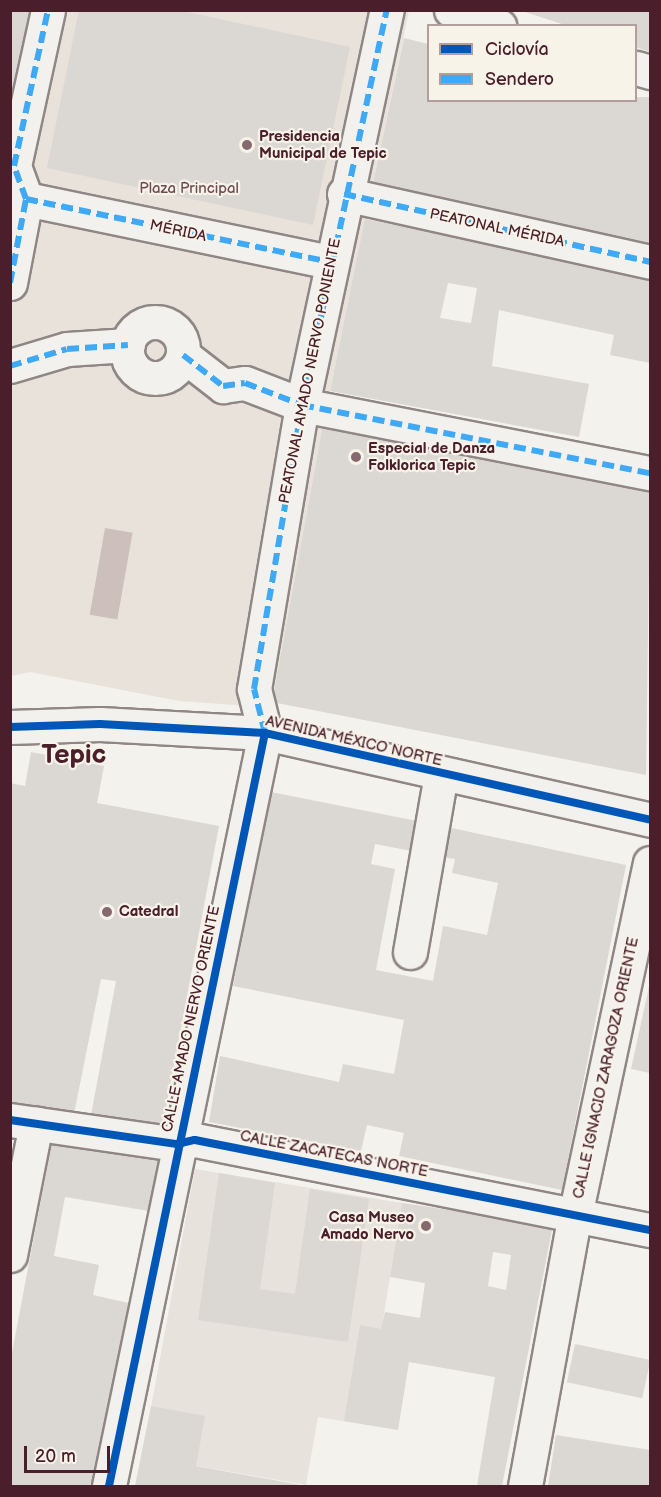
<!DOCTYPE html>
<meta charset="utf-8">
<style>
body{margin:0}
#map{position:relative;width:661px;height:1497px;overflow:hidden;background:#f4f2ec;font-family:"Balsamiq Sans",sans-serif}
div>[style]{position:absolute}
.built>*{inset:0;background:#e7e2db}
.green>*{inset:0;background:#e8e2da}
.water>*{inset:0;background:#cdc0bc;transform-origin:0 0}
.building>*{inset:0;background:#dbd7d3;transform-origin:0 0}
.roads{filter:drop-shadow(2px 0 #8f8685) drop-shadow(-2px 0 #8f8685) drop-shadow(0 2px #8f8685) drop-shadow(0 -2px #8f8685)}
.minor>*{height:33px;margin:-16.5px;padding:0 16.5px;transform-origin:16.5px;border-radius:16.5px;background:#f2f1ed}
.minor>.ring{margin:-16.5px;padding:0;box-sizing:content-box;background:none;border:33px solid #f2f1ed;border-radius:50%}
.major>*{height:33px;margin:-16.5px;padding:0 16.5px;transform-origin:16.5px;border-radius:16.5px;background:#f2f1ed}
.quiet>*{height:6px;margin-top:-3px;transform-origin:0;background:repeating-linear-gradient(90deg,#3fa9f5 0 12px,transparent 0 18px)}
.cycleway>*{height:8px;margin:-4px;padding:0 4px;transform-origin:4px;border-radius:4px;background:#0057b8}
.dots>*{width:16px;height:16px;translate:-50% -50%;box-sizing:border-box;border:3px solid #f7f3e8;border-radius:50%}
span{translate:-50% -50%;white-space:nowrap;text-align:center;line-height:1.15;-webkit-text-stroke:4.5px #f7f3e8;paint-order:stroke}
.poi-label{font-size:15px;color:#4a1f2b;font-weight:700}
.left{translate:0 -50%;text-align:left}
.right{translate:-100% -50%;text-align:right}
.park-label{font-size:15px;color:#6f4c53}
.street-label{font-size:15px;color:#4a1f2b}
.town-label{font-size:27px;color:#4a1f2b;font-weight:700}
.frame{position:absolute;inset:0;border:12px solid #4a1f2b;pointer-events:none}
.legend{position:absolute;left:427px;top:24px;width:210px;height:78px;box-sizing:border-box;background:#f7f3e8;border:2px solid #b29e9c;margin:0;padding:8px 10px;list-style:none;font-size:18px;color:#4a1f2b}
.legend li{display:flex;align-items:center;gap:12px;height:30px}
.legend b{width:30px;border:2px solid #b29e9c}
.scale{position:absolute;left:24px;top:1446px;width:86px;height:27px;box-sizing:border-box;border:3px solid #4a1f2b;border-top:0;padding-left:8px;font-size:18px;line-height:21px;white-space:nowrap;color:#4a1f2b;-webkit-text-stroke:4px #f7f3e8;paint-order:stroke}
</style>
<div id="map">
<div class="built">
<i style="clip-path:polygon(195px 1169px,402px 1203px,377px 1357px,398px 1430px,318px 1417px,306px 1485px,142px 1456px)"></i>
</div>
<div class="green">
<i style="clip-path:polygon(31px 11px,409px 11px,324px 419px,272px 702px,264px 707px,179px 701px,30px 672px,11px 676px,10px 104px)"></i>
</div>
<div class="water">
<i style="left:105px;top:528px;width:28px;height:88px;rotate:10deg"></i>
</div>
<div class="building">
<i style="clip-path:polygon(10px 10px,31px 10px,11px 99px,10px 99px)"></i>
<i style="clip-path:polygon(79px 10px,178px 10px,350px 47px,313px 225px,47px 168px)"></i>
<i style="clip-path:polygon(650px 10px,650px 52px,636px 47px,636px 26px,568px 26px,522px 11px)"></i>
<i style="clip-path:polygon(404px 38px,428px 44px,428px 100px,650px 97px,650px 249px,372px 188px)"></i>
<i style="clip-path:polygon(evenodd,365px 219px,650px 276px,650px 363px,610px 355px,614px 335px,499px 310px,492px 366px,589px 384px,579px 437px,330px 391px,365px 219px,448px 283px,477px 288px,471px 323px,440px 318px,448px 283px)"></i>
<i style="clip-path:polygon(324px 419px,650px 490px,646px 775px,272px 702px)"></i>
<i style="clip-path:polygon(31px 752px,104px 766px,97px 803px,219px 826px,163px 1124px,91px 1115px,116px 981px,101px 979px,74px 1114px,10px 1107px,10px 783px,25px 786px)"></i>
<i style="clip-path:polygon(271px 792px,422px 822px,417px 852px,375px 844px,371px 864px,395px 869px,376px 970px,433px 981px,443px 926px,487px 935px,498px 883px,452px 873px,455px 859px,436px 856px,442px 826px,626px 865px,562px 1190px,399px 1156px,404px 1133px,367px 1125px,361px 1151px,209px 1122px,220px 1056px,339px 1082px,343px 1064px,394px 1074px,404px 1020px,233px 986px)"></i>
<i style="clip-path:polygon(650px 982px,650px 1073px,631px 1069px)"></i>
<i style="clip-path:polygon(52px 1142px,158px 1160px,149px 1211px,65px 1197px,54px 1256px,99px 1265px,93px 1295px,133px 1304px,95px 1486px,10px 1486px,10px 1363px)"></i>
<i style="clip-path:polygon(219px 1173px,275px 1183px,260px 1289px,295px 1294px,310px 1189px,369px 1199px,348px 1342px,198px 1320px)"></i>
<i style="clip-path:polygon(evenodd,402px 1203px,553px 1225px,502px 1486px,477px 1486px,495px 1377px,409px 1362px,398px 1430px,344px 1421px,360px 1325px,381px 1329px,385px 1312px,420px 1318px,425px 1283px,390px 1277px,402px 1203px,493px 1252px,511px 1255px,506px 1290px,488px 1286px,493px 1252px)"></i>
<i style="left:575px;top:1344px;width:77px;height:39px;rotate:12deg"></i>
<i style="clip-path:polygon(151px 1406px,205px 1416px,196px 1466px,306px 1486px,135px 1486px)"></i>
<i style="clip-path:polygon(556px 1435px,650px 1450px,650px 1486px,548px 1486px)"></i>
</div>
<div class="roads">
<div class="minor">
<i style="left:451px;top:10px;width:51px;rotate:18.4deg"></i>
<i style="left:636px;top:68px;width:15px;rotate:16deg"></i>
<i style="left:344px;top:194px;width:313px;rotate:12.5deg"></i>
<i style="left:26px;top:199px;width:310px;rotate:11.7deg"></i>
<i style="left:10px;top:283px;width:86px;rotate:-79.2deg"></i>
<i style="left:26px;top:199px;width:35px;rotate:-110deg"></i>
<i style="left:14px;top:166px;width:160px;rotate:-77.7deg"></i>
<i class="ring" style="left:127px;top:322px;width:23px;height:23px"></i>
<i style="left:183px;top:355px;width:51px;rotate:37.8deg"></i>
<i style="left:223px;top:386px;width:22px;rotate:-8deg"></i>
<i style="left:245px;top:383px;width:61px;rotate:21.1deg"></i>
<i style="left:302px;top:405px;width:355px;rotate:11.1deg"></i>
<i style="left:10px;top:366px;width:59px;rotate:-16.6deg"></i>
<i style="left:67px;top:349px;width:61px;rotate:-3.8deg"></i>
<i style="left:410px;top:952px;width:181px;rotate:-80.1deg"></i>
<i style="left:10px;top:1120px;width:169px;rotate:8.2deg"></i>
<i style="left:177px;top:1144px;width:18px;rotate:-13deg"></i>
<i style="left:195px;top:1140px;width:464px;rotate:11.2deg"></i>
<i style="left:10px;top:1255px;width:134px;rotate:-78.8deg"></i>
<i style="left:109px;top:1486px;width:769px;rotate:-78.3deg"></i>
<i style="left:265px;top:733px;width:45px;rotate:-104deg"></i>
<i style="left:254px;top:689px;width:288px;rotate:-80.4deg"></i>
<i style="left:302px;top:405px;width:404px;rotate:-77.9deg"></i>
<i style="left:525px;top:1486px;width:265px;rotate:-79.6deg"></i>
<i style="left:573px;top:1225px;width:370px;rotate:-78deg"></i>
</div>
<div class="major">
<i style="left:10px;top:727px;width:90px;rotate:-1.9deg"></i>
<i style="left:100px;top:724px;width:165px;rotate:3.1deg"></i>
<i style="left:265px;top:733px;width:395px;rotate:12.7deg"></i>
</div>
</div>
<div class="quiet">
<i style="left:344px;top:194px;width:313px;rotate:12.5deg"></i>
<i style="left:26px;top:199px;width:310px;rotate:11.7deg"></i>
<i style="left:10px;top:283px;width:86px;rotate:-79.2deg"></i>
<i style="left:26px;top:199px;width:35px;rotate:-110deg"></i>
<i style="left:14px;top:166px;width:160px;rotate:-77.7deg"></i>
<i style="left:183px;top:355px;width:51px;rotate:37.8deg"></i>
<i style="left:223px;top:386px;width:22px;rotate:-8deg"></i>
<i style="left:245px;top:383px;width:61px;rotate:21.1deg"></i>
<i style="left:302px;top:405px;width:355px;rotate:11.1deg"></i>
<i style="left:10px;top:366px;width:59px;rotate:-16.6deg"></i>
<i style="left:67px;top:349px;width:61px;rotate:-3.8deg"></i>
<i style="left:265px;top:733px;width:45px;rotate:-104deg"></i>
<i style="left:254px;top:689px;width:288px;rotate:-80.4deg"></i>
<i style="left:302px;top:405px;width:404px;rotate:-77.9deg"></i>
</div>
<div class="cycleway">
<i style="left:10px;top:727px;width:90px;rotate:-1.9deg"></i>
<i style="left:100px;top:724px;width:165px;rotate:3.1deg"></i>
<i style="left:265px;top:733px;width:395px;rotate:12.7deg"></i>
<i style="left:10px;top:1120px;width:169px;rotate:8.2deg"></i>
<i style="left:177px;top:1144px;width:18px;rotate:-13deg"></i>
<i style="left:195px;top:1140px;width:464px;rotate:11.2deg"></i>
<i style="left:109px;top:1486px;width:769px;rotate:-78.3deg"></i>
</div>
<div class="dots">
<i style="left:247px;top:145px;background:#86696f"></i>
<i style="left:356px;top:457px;background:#86696f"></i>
<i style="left:107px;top:912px;background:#86696f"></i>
<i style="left:426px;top:1226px;background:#86696f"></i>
</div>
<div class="poi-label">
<span class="left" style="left:259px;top:145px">Presidencia<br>Municipal de Tepic</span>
<span class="left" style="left:368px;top:457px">Especial de Danza<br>Folklorica Tepic</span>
<span class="left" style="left:119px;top:912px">Catedral</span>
<span class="right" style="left:414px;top:1226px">Casa Museo<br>Amado Nervo</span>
</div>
<div class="park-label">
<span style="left:189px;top:189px">Plaza Principal</span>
</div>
<div class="street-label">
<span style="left:497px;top:228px;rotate:12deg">PEATONAL MÉRIDA</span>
<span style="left:178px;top:231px;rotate:12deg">MÉRIDA</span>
<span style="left:310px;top:371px;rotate:-79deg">PEATONAL AMADO NERVO PONIENTE</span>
<span style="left:354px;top:741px;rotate:13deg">AVENIDA MÉXICO NORTE</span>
<span style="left:191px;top:1019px;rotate:-78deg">CALLE AMADO NERVO ORIENTE</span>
<span style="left:606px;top:1068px;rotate:-78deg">CALLE IGNACIO ZARAGOZA ORIENTE</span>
<span style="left:334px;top:1154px;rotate:11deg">CALLE ZACATECAS NORTE</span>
</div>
<div class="town-label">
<span style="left:74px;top:756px">Tepic</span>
</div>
<div class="frame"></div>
<ul class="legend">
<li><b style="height:8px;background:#0057b8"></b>Ciclovía</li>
<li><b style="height:8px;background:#3fa9f5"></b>Sendero</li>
</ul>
<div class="scale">20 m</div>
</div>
